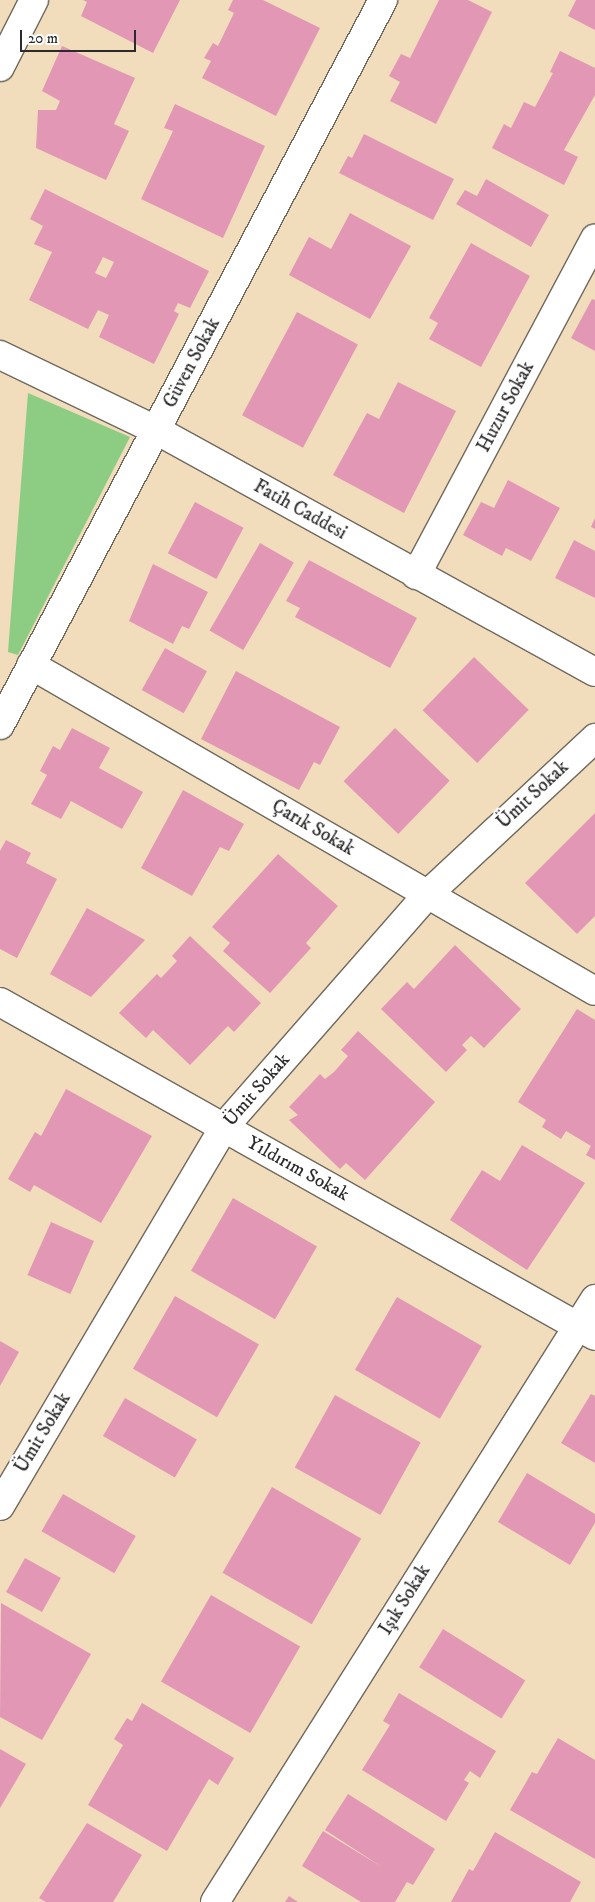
<!DOCTYPE html>
<meta charset="utf-8">
<style>
body{margin:0}
#map{position:relative;width:595px;height:1902px;overflow:hidden;background:#f1dcbc;font-family:"IM FELL DW Pica",serif}
div>[style]{position:absolute}
.green>*{inset:0;background:#8ccc83}
.building>*{inset:0;background:#e298b5;transform-origin:0 0}
.roads{filter:drop-shadow(1px 0 #70695e) drop-shadow(-1px 0 #70695e) drop-shadow(0 1px #70695e) drop-shadow(0 -1px #70695e)}
.street>*{height:28px;margin:-14px;padding:0 14px;transform-origin:14px;border-radius:14px;background:#fff}
span{translate:-50% -50%;white-space:nowrap;text-align:center;line-height:1.15;-webkit-text-stroke:4.5px #fff;paint-order:stroke}
.street-label{font-size:19px;color:#2b2b2b}
.scale{position:absolute;left:20px;top:30px;width:116px;height:22px;box-sizing:border-box;border:2px solid #2b2b2b;border-top:0;padding-left:6px;font-size:15px;line-height:18px;white-space:nowrap;color:#2b2b2b;-webkit-text-stroke:4px #fff;paint-order:stroke}
</style>
<div id="map">
<div class="green">
<i style="clip-path:polygon(28px 393px,130px 437px,18px 655px,8px 652px)"></i>
</div>
<div class="building">
<i style="clip-path:polygon(83px 0,180px 0,153px 53px,81px 16px,87px 2px)"></i>
<i style="clip-path:polygon(233px 0,263px 0,320px 28px,276px 116px,202px 78px,211px 61px,204px 58px,213px 43px,218px 46px,234px 13px,228px 10px)"></i>
<i style="clip-path:polygon(439px 0,468px 0,492px 12px,436px 124px,390px 101px,400px 82px,389px 76px,401px 54px,410px 58px)"></i>
<i style="clip-path:polygon(576px 0,595px 0,595px 30px,568px 16px)"></i>
<i style="clip-path:polygon(62px 46px,135px 78px,114px 124px,129px 131px,106px 180px,36px 148px,38px 110px,56px 110px,60px 101px,42px 91px)"></i>
<i style="clip-path:polygon(560px 51px,595px 68px,595px 95px,564px 150px,578px 157px,564px 185px,492px 148px,504px 124px,511px 128px,524px 102px,535px 107px,553px 73px,550px 72px)"></i>
<i style="clip-path:polygon(175px 104px,265px 146px,223px 238px,141px 199px,173px 131px,164px 128px)"></i>
<i style="clip-path:polygon(364px 134px,454px 179px,433px 220px,339px 173px,348px 156px,352px 158px)"></i>
<i style="clip-path:polygon(486px 179px,549px 215px,531px 247px,456px 204px,465px 190px,477px 196px)"></i>
<i style="clip-path:polygon(evenodd,45px 189px,209px 271px,190px 308px,178px 303px,174px 311px,179px 314px,154px 364px,99px 337px,109px 315px,98px 310px,88px 329px,29px 300px,52px 252px,34px 244px,43px 226px,30px 219px,45px 189px,103px 257px,114px 262px,106px 278px,95px 273px,103px 257px)"></i>
<i style="clip-path:polygon(350px 213px,411px 246px,370px 319px,289px 275px,309px 237px,331px 249px)"></i>
<i style="clip-path:polygon(471px 243px,530px 276px,481px 367px,429px 339px,438px 323px,429px 318px)"></i>
<i style="clip-path:polygon(592px 299px,595px 300px,595px 351px,571px 338px)"></i>
<i style="left:297px;top:312px;width:69px;height:117px;rotate:28deg"></i>
<i style="clip-path:polygon(398px 382px,456px 411px,404px 513px,333px 475px,367px 413px,379px 419px)"></i>
<i style="clip-path:polygon(508px 480px,560px 508px,531px 561px,506px 548px,502px 556px,463px 535px,481px 502px,494px 508px)"></i>
<i style="left:195px;top:502px;width:55px;height:58px;rotate:28deg"></i>
<i style="clip-path:polygon(595px 518px,595px 529px,591px 527px)"></i>
<i style="clip-path:polygon(574px 540px,595px 551px,595px 598px,555px 578px)"></i>
<i style="left:260px;top:543px;width:39px;height:101px;rotate:30deg"></i>
<i style="clip-path:polygon(309px 560px,417px 618px,390px 668px,295px 617px,300px 608px,286px 601px)"></i>
<i style="clip-path:polygon(153px 564px,208px 592px,189px 629px,182px 626px,173px 644px,129px 621px)"></i>
<i style="left:165px;top:648px;width:48px;height:48px;rotate:29deg"></i>
<i style="left:474px;top:657px;width:76px;height:74px;rotate:44deg"></i>
<i style="clip-path:polygon(236px 671px,340px 727px,320px 765px,314px 762px,299px 790px,201px 739px)"></i>
<i style="clip-path:polygon(72px 728px,110px 748px,99px 768px,143px 792px,122px 829px,71px 801px,61px 819px,31px 804px,47px 775px,40px 771px,53px 746px,60px 750px)"></i>
<i style="left:395px;top:728px;width:76px;height:74px;rotate:44deg"></i>
<i style="clip-path:polygon(183px 790px,244px 824px,229px 851px,220px 847px,192px 896px,141px 868px)"></i>
<i style="clip-path:polygon(595px 813px,595px 916px,577px 934px,525px 883px)"></i>
<i style="clip-path:polygon(6px 840px,31px 853px,26px 863px,57px 879px,17px 958px,0 949px,0 851px)"></i>
<i style="clip-path:polygon(278px 854px,338px 906px,306px 943px,311px 948px,270px 993px,223px 951px,230px 943px,212px 927px)"></i>
<i style="clip-path:polygon(87px 908px,145px 940px,91px 997px,50px 974px)"></i>
<i style="clip-path:polygon(190px 936px,261px 1003px,234px 1032px,228px 1026px,190px 1065px,153px 1030px,146px 1038px,119px 1013px,157px 974px,161px 978px,177px 961px,172px 956px)"></i>
<i style="clip-path:polygon(455px 945px,521px 1009px,484px 1048px,471px 1036px,462px 1045px,467px 1050px,446px 1072px,381px 1009px,407px 982px,414px 989px)"></i>
<i style="clip-path:polygon(577px 1009px,595px 1020px,595px 1160px,586px 1155px,591px 1146px,566px 1131px,561px 1139px,542px 1127px,546px 1120px,518px 1102px)"></i>
<i style="clip-path:polygon(358px 1031px,435px 1102px,365px 1180px,346px 1163px,340px 1169px,289px 1120px,298px 1115px,289px 1107px,320px 1074px,325px 1079px,334px 1072px,348px 1056px,341px 1050px)"></i>
<i style="clip-path:polygon(66px 1089px,152px 1136px,101px 1223px,34px 1185px,30px 1192px,8px 1179px,35px 1132px,41px 1136px)"></i>
<i style="clip-path:polygon(522px 1145px,585px 1183px,527px 1270px,450px 1220px,482px 1170px,500px 1181px)"></i>
<i style="left:233px;top:1198px;width:97px;height:84px;rotate:30deg"></i>
<i style="left:51px;top:1222px;width:47px;height:58px;rotate:24deg"></i>
<i style="left:175px;top:1296px;width:97px;height:84px;rotate:30deg"></i>
<i style="left:397px;top:1297px;width:98px;height:84px;rotate:30deg"></i>
<i style="clip-path:polygon(0 1341px,19px 1352px,0 1386px)"></i>
<i style="clip-path:polygon(591px 1394px,595px 1396px,595px 1463px,561px 1443px)"></i>
<i style="left:335px;top:1395px;width:98px;height:83px;rotate:29deg"></i>
<i style="left:125px;top:1398px;width:83px;height:44px;rotate:30deg"></i>
<i style="clip-path:polygon(527px 1473px,595px 1514px,595px 1523px,570px 1565px,498px 1522px)"></i>
<i style="left:272px;top:1487px;width:103px;height:99px;rotate:30deg"></i>
<i style="left:63px;top:1494px;width:84px;height:43px;rotate:30deg"></i>
<i style="left:25px;top:1558px;width:41px;height:39px;rotate:29deg"></i>
<i style="left:211px;top:1595px;width:103px;height:100px;rotate:30deg"></i>
<i style="clip-path:polygon(1px 1603px,91px 1654px,42px 1740px,0 1717px)"></i>
<i style="left:443px;top:1629px;width:97px;height:45px;rotate:32deg"></i>
<i style="clip-path:polygon(399px 1693px,496px 1751px,480px 1778px,470px 1771px,464px 1780px,469px 1783px,446px 1821px,362px 1770px,390px 1725px,383px 1721px)"></i>
<i style="clip-path:polygon(142px 1703px,234px 1758px,218px 1785px,209px 1779px,167px 1851px,88px 1805px,123px 1745px,114px 1739px,127px 1718px,132px 1721px)"></i>
<i style="clip-path:polygon(558px 1738px,595px 1760px,595px 1859px,510px 1810px,532px 1772px,537px 1774px)"></i>
<i style="clip-path:polygon(0 1749px,26px 1764px,0 1808px)"></i>
<i style="clip-path:polygon(348px 1794px,435px 1849px,413px 1885px,407px 1882px,395px 1902px,361px 1902px,302px 1866px,323px 1831px,382px 1867px,325px 1830px)"></i>
<i style="clip-path:polygon(87px 1823px,142px 1855px,113px 1902px,46px 1902px,39px 1898px)"></i>
<i style="clip-path:polygon(495px 1832px,581px 1882px,570px 1902px,451px 1902px,469px 1869px,473px 1871px)"></i>
<i style="clip-path:polygon(289px 1896px,298px 1902px,285px 1902px)"></i>
</div>
<div class="roads">
<div class="street">
<i style="left:0;top:67px;width:75px;rotate:-63.1deg"></i>
<i style="left:0;top:355px;width:173px;rotate:25.7deg"></i>
<i style="left:156px;top:430px;width:501px;rotate:28.87deg"></i>
<i style="left:416px;top:575px;width:381px;rotate:-62deg"></i>
<i style="left:31px;top:665px;width:651px;rotate:30.03deg"></i>
<i style="left:0;top:725px;width:820px;rotate:-62.15deg"></i>
<i style="left:0;top:1002px;width:682px;rotate:29.31deg"></i>
<i style="left:0;top:1506px;width:440px;rotate:-59.4deg"></i>
<i style="left:224px;top:1127px;width:310px;rotate:-48.8deg"></i>
<i style="left:428px;top:894px;width:229px;rotate:-43deg"></i>
<i style="left:215px;top:1902px;width:713px;rotate:-57.78deg"></i>
</div>
</div>
<div class="street-label">
<span style="left:192px;top:363px;rotate:-62deg">Güven Sokak</span>
<span style="left:506px;top:407px;rotate:-62deg">Huzur Sokak</span>
<span style="left:300px;top:510px;rotate:29deg">Fatih Caddesi</span>
<span style="left:533px;top:795px;rotate:-43deg">Ümit Sokak</span>
<span style="left:313px;top:828px;rotate:30deg">Çarık Sokak</span>
<span style="left:257px;top:1090px;rotate:-49deg">Ümit Sokak</span>
<span style="left:298px;top:1169px;rotate:29deg">Yıldırım Sokak</span>
<span style="left:43px;top:1433px;rotate:-59deg">Ümit Sokak</span>
<span style="left:405px;top:1600px;rotate:-58deg">Işık Sokak</span>
</div>
<div class="scale">20 m</div>
</div>
